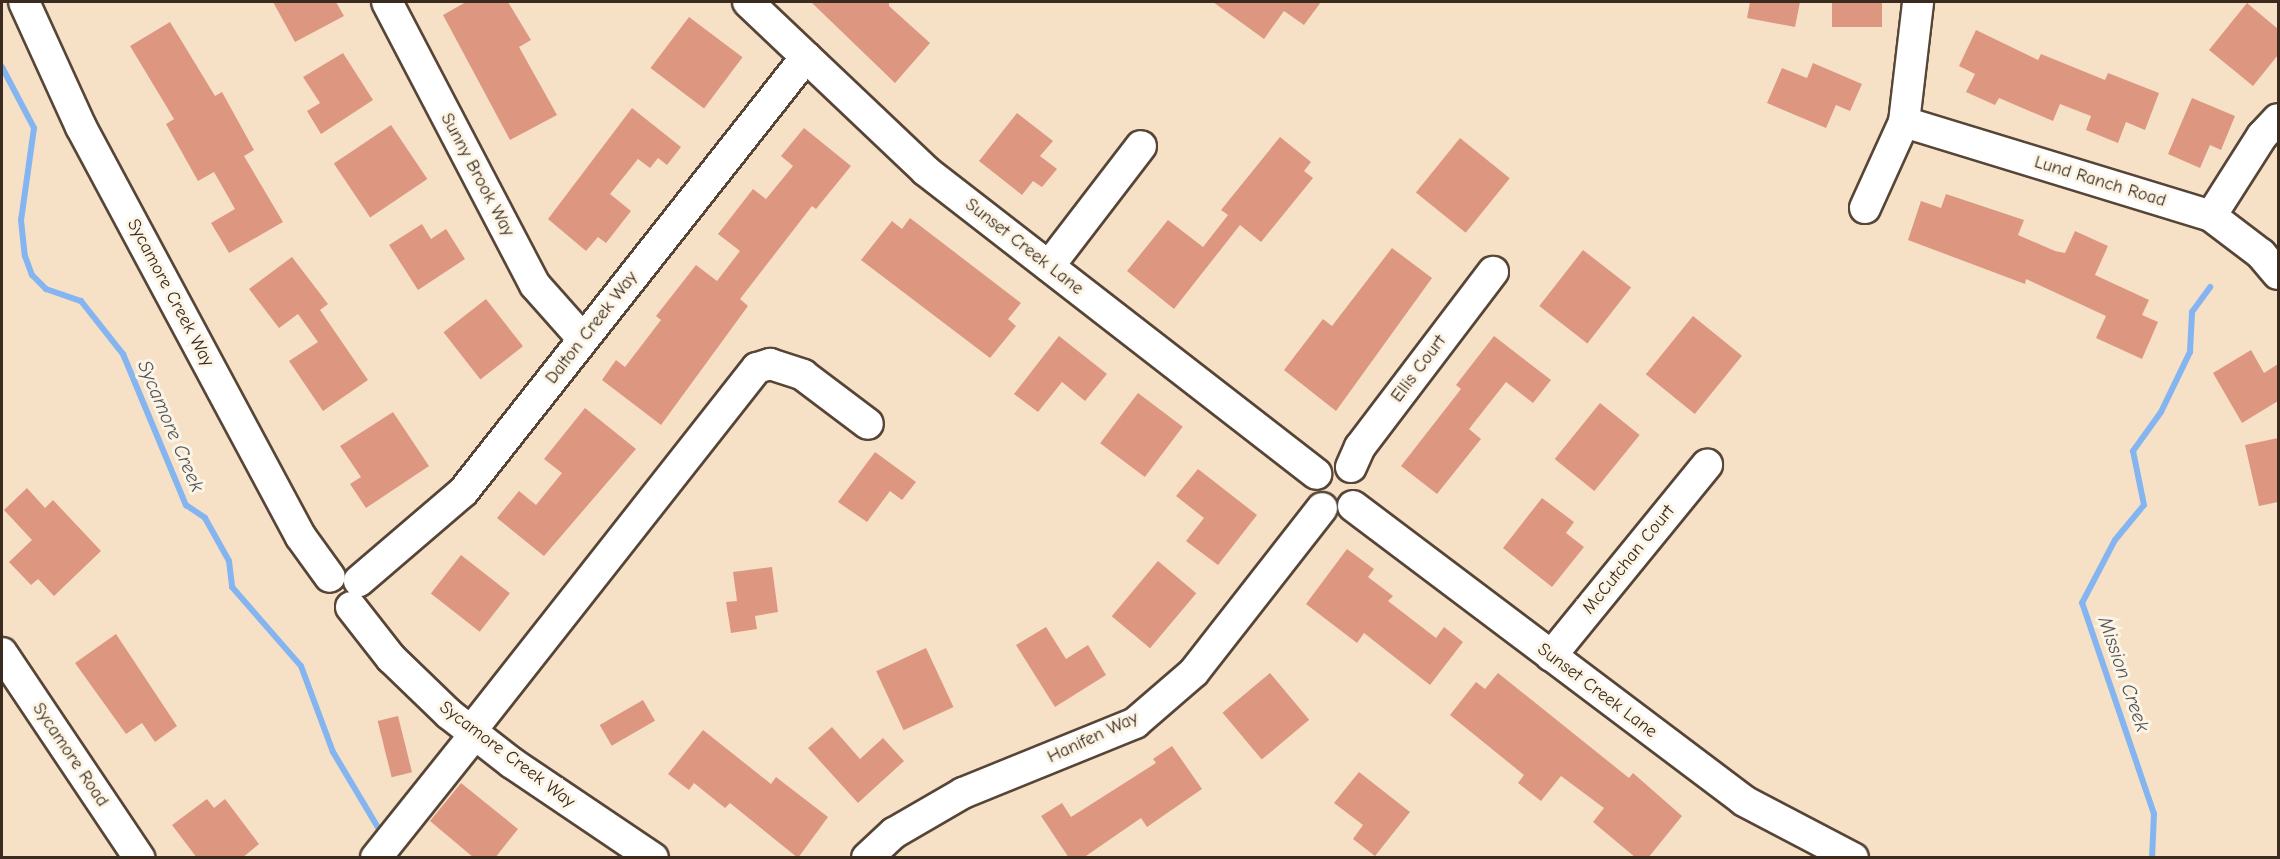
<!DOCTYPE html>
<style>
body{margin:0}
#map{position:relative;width:2280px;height:859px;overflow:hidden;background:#f6e1c7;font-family:"Comic Neue",sans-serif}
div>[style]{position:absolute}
.stream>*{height:6px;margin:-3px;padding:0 3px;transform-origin:3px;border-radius:3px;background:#85b5f0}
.building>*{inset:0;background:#dd9780;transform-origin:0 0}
.roads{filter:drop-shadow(2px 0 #574537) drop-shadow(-2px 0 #574537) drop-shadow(0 2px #574537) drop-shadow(0 -2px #574537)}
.minor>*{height:30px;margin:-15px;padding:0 15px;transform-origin:15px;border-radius:15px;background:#fff}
span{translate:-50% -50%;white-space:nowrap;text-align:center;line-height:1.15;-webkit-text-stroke:6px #fcf5e5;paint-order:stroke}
.street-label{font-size:18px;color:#3b2a1e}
.water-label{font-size:20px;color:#51545d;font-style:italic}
.frame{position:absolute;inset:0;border:3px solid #3b2a1e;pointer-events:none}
</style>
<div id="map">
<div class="stream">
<i style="left:2px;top:67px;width:69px;rotate:62.3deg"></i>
<i style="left:34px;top:128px;width:93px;rotate:98deg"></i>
<i style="left:21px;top:220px;width:36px;rotate:84deg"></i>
<i style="left:25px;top:256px;width:20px;rotate:70deg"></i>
<i style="left:32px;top:275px;width:20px;rotate:45deg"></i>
<i style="left:46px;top:289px;width:37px;rotate:19deg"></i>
<i style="left:81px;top:301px;width:68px;rotate:51.6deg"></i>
<i style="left:123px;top:354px;width:164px;rotate:67.4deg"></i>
<i style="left:186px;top:505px;width:23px;rotate:34deg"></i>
<i style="left:205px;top:518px;width:49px;rotate:60.8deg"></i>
<i style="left:229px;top:561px;width:26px;rotate:83deg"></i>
<i style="left:232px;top:587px;width:105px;rotate:48.9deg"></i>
<i style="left:301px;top:666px;width:92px;rotate:69.6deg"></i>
<i style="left:333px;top:752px;width:98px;rotate:59.2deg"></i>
<i style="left:2152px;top:858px;width:44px;rotate:-87.4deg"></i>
<i style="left:2154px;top:814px;width:223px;rotate:-108.8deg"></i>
<i style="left:2082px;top:603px;width:71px;rotate:-62.4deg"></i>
<i style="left:2115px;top:540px;width:45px;rotate:-50.4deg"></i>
<i style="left:2144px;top:505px;width:55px;rotate:-101.5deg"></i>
<i style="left:2133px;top:451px;width:48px;rotate:-54.3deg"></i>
<i style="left:2161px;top:412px;width:67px;rotate:-64.2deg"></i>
<i style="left:2190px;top:352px;width:40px;rotate:-87.1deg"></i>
<i style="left:2192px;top:312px;width:31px;rotate:-54deg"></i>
</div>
<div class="building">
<i style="clip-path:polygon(273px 2px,336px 2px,344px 16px,295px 42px)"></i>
<i style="clip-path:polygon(466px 2px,508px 2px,531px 40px,519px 47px,557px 115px,510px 140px,443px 15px)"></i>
<i style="clip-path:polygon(811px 2px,889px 2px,889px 6px,930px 43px,895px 83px)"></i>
<i style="clip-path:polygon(1213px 2px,1321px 2px,1304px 25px,1284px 11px,1264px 39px)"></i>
<i style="clip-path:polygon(1750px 2px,1800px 2px,1795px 27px,1747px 18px)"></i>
<i style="left:1832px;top:2px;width:50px;height:25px"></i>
<i style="clip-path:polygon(2247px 3px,2278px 29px,2278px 55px,2253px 86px,2209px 50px)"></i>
<i style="left:689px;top:17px;width:67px;height:64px;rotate:37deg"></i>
<i style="clip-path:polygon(170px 22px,215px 96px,222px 92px,254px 150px,244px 156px,283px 222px,229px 253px,211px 223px,235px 209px,214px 172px,198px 181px,166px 124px,174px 119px,130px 46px)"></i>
<i style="clip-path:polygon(1976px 30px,2038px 60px,2041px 54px,2105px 80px,2108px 73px,2159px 93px,2145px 130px,2126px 122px,2118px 143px,2086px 130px,2091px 116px,2060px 104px,2053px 121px,1999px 98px,1995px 105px,1966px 92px,1975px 74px,1959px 66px)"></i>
<i style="clip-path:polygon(343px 53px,373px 100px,321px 134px,307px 111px,320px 103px,303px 77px)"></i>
<i style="clip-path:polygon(1813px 63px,1862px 84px,1850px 111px,1836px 105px,1826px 128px,1767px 103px,1782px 68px,1807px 78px)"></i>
<i style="clip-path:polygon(2192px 98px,2235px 116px,2221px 150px,2210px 145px,2200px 168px,2168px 154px)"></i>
<i style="clip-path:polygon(632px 108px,681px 147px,667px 165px,658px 158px,650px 168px,638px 159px,610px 194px,631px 211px,606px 243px,598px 237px,586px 251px,548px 219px)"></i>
<i style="clip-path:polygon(1017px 113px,1053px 141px,1040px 156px,1057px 169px,1042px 187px,1033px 181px,1022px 195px,979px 161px)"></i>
<i style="left:391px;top:125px;width:65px;height:69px;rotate:56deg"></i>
<i style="clip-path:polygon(804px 128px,851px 166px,816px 209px,812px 206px,740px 299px,748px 306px,661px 425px,602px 380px,616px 360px,625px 367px,661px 320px,656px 316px,696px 265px,717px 281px,740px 251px,718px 234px,753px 189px,766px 199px,793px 166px,781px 156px)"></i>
<i style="clip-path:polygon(1280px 137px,1311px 162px,1304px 171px,1313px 178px,1261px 242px,1240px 225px,1174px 309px,1127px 271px,1168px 220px,1203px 247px,1228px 215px,1221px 210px)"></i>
<i style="left:1460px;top:138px;width:64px;height:70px;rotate:39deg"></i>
<i style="clip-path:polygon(1946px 194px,2024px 220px,2018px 235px,2055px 251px,2065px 253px,2075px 231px,2108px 246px,2095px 275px,2149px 300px,2142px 315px,2158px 322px,2142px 359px,2096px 338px,2106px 316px,2026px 279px,2025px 284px,1908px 240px,1921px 201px,1941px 208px)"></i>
<i style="clip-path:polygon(910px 218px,1021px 303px,1008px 319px,1016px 326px,990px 358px,861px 260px,892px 221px,902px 229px)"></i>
<i style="clip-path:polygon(422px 224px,431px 239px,446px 229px,465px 259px,418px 290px,389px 245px)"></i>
<i style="clip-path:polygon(1392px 248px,1432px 278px,1336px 411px,1284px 370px,1323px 319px,1332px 326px)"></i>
<i style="left:1583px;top:250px;width:61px;height:71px;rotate:38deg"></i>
<i style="clip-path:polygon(292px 257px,328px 304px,320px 310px,368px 380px,323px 411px,289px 361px,318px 342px,298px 314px,279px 328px,249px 289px)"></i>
<i style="left:486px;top:299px;width:60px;height:54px;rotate:52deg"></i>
<i style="left:1693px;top:316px;width:63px;height:75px;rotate:39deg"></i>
<i style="clip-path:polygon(1059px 336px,1107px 374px,1085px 401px,1062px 382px,1038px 412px,1014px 394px)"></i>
<i style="clip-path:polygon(1494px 336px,1551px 380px,1533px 403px,1506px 382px,1469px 429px,1481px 439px,1437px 494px,1401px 466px,1461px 389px,1456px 385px)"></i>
<i style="clip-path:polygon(2251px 350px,2264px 373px,2278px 364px,2278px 401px,2242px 423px,2213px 373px)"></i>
<i style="left:1138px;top:393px;width:56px;height:63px;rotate:37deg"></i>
<i style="left:1600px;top:403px;width:51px;height:72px;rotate:39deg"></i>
<i style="clip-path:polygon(585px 408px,636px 449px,544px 556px,497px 518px,519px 491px,536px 505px,562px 473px,544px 459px)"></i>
<i style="clip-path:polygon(393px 412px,429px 466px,366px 508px,350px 484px,361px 477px,340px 446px)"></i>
<i style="clip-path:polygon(2278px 438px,2278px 502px,2259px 506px,2245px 445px)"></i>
<i style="clip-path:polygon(875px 452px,916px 482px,902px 500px,890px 491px,867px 522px,838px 502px)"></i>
<i style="clip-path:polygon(1198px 469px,1257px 515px,1218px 565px,1186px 541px,1204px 518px,1176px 496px)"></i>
<i style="clip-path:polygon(27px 488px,45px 508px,53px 500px,101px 551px,54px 596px,38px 579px,31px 585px,9px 562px,32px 540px,4px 510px)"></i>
<i style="clip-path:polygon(1542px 498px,1574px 522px,1566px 533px,1584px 547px,1552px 587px,1503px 548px)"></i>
<i style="clip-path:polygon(1347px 549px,1374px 569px,1368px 577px,1393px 596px,1388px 601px,1436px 638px,1444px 627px,1463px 642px,1430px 685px,1364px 633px,1357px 643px,1306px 604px)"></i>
<i style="left:461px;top:555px;width:62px;height:49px;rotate:38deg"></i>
<i style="left:1158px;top:561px;width:50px;height:72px;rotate:40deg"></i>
<i style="clip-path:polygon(772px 567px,778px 612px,755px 616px,757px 629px,731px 633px,726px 602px,737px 601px,733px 572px)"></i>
<i style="clip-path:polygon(1046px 627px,1066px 659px,1088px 645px,1106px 675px,1055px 707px,1016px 645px)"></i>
<i style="clip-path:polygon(116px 634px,177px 726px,155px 742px,142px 723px,126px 734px,75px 663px)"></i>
<i style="left:926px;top:648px;width:65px;height:55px;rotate:65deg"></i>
<i style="left:1270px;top:673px;width:61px;height:62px;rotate:50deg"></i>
<i style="clip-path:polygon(1498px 673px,1629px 778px,1633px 773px,1682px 816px,1648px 858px,1636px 858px,1593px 822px,1604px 808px,1561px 776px,1541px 801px,1518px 783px,1524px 775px,1450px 715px,1476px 682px,1485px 689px)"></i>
<i style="left:643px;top:700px;width:24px;height:50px;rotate:60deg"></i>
<i style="left:398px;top:716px;width:58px;height:21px;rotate:76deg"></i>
<i style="clip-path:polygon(832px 727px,860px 759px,883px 738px,904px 761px,858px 803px,808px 748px)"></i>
<i style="clip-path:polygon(703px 730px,771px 784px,776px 777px,828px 817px,798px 858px,730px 803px,725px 808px,694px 783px,689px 790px,668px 774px)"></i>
<i style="clip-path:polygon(1172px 746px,1202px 789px,1147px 827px,1141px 818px,1083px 858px,1069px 858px,1041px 816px,1062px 803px,1071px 817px,1156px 763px,1153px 759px)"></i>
<i style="clip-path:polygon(1359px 772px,1410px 812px,1375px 856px,1353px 839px,1363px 825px,1334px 803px)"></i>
<i style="clip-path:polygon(461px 783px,518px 829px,495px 858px,474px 858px,430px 821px)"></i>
<i style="clip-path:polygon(207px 799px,214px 808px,225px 799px,259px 844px,242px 858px,197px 858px,172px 825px)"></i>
</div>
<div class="roads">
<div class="minor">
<i style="left:24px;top:2px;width:137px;rotate:65.5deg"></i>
<i style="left:81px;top:127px;width:465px;rotate:61.8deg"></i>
<i style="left:301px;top:537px;width:49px;rotate:54.1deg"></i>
<i style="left:387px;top:2px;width:319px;rotate:62.4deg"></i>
<i style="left:535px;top:285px;width:72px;rotate:48.4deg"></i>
<i style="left:748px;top:2px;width:245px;rotate:43.5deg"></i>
<i style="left:926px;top:171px;width:494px;rotate:37.8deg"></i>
<i style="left:1904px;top:122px;width:321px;rotate:17deg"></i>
<i style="left:2211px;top:216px;width:63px;rotate:37.2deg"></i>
<i style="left:2261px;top:254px;width:26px;rotate:50deg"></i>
<i style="left:1865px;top:208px;width:94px;rotate:-65.6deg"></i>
<i style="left:1904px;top:122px;width:121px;rotate:-83.3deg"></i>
<i style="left:2211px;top:216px;width:95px;rotate:-57.5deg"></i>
<i style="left:2262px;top:136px;width:23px;rotate:-47deg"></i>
<i style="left:1049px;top:266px;width:151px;rotate:-52.5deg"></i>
<i style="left:1351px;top:467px;width:22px;rotate:-66deg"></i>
<i style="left:1360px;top:447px;width:220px;rotate:-52.8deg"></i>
<i style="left:1353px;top:506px;width:490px;rotate:37deg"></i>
<i style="left:1744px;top:801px;width:123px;rotate:27.6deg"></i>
<i style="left:359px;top:581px;width:137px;rotate:-40.6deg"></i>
<i style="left:463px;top:492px;width:554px;rotate:-51.74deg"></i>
<i style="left:351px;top:607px;width:65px;rotate:51.9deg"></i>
<i style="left:391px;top:658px;width:81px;rotate:44deg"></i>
<i style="left:449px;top:714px;width:80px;rotate:37.9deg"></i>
<i style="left:512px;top:763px;width:170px;rotate:34deg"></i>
<i style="left:2px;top:653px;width:247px;rotate:56.2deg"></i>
<i style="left:1551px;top:656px;width:247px;rotate:-50.8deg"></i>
<i style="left:471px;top:731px;width:462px;rotate:-51.8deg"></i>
<i style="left:757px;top:368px;width:14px;rotate:-17deg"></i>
<i style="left:770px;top:364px;width:35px;rotate:18deg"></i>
<i style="left:803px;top:375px;width:81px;rotate:37deg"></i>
<i style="left:376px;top:858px;width:159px;rotate:-51.4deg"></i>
<i style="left:867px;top:858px;width:37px;rotate:-43deg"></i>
<i style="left:894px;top:833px;width:80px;rotate:-30.1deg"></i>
<i style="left:963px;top:793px;width:186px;rotate:-22.1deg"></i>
<i style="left:1135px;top:723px;width:78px;rotate:-40.8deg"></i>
<i style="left:1194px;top:672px;width:208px;rotate:-52deg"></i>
</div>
</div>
<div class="street-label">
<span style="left:477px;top:175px;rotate:62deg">Sunny Brook Way</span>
<span style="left:2100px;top:182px;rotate:17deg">Lund Ranch Road</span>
<span style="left:1024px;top:247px;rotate:38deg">Sunset Creek Lane</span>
<span style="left:170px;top:293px;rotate:62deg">Sycamore Creek Way</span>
<span style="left:592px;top:328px;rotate:-52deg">Dalton Creek Way</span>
<span style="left:1419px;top:369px;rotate:-53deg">Ellis Court</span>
<span style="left:1629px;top:560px;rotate:-51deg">McCutchan Court</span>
<span style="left:1597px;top:691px;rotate:37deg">Sunset Creek Lane</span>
<span style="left:1093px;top:738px;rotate:-25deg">Hanifen Way</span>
<span style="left:70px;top:755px;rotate:56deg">Sycamore Road</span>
<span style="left:507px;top:755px;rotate:37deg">Sycamore Creek Way</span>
</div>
<div class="water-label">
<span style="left:171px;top:426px;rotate:67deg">Sycamore Creek</span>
<span style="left:2124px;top:674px;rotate:71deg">Mission Creek</span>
</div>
<div class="frame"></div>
</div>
